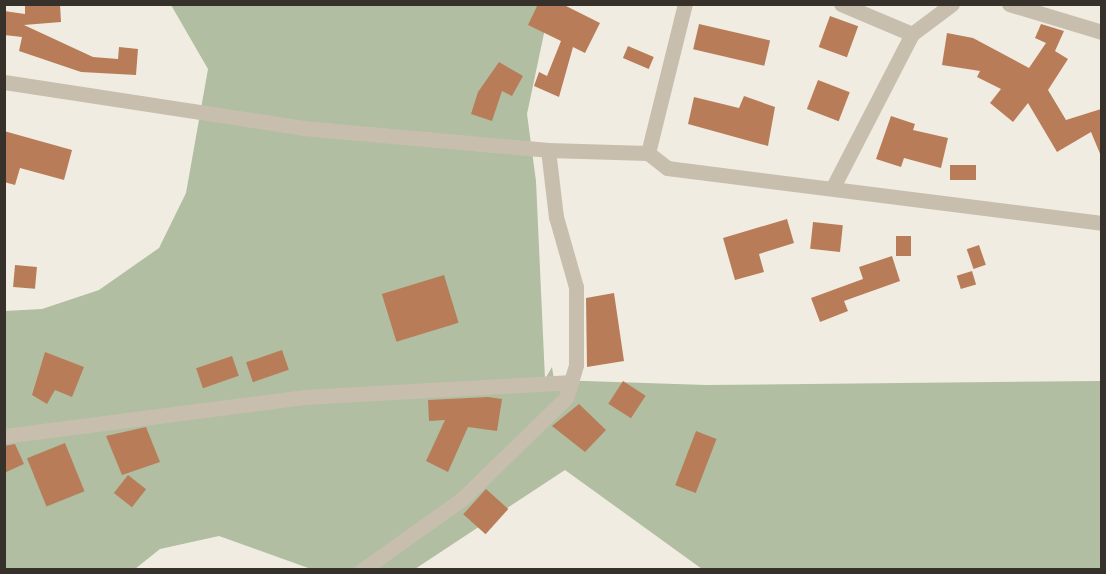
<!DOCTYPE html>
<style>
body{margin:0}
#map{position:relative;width:1106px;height:574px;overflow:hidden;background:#f1ece1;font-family:Helvetica,sans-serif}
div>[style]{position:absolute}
.green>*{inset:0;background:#b1bea2}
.building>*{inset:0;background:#b87d58;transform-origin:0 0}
.minor>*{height:15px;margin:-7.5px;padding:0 7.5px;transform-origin:7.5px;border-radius:7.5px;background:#c8beae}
span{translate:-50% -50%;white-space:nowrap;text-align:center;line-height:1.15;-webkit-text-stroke:6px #f9f5ed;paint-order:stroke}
.frame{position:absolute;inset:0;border:6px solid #37312c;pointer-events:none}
</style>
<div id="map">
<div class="green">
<i style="clip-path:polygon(171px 5px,550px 5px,527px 114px,536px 181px,545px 379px,552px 367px,554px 380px,706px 385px,1101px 381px,1101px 569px,702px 569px,565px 470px,415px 569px,311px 569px,219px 536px,160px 549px,135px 569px,5px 569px,4px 311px,42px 309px,99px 290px,159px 248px,186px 193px,208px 69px)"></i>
</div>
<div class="building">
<i style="clip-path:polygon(25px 4px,60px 4px,61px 22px,24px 25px,93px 57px,118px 59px,119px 47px,138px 49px,136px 75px,81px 72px,19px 51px,22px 37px,4px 35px,4px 11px,25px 14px)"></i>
<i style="clip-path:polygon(538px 4px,562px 4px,600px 23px,585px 53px,573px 47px,559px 97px,534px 86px,539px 72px,547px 76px,561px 41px,528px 25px)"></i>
<i style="left:830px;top:16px;width:30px;height:33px;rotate:20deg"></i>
<i style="left:699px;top:24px;width:73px;height:26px;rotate:13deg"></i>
<i style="clip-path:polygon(1041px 24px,1064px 31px,1055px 51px,1068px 59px,1048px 90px,1066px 120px,1101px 109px,1101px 156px,1091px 132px,1057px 152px,1028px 103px,1013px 122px,990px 103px,1001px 89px,977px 77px,980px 71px,942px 65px,947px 33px,973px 38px,1029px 68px,1046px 43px,1035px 38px)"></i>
<i style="left:628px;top:46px;width:28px;height:13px;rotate:23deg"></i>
<i style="clip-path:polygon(499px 62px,523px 76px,512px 96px,502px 91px,492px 121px,471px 114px,478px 92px)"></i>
<i style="left:818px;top:80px;width:34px;height:31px;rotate:21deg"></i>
<i style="clip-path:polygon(744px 96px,775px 107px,768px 146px,688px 124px,694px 97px,739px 108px)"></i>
<i style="clip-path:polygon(891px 116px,915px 124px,913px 130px,948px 138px,941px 168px,904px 158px,901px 167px,876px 159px)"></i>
<i style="clip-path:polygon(4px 131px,72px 150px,64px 180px,20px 168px,15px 185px,4px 182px)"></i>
<i style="left:950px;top:165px;width:26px;height:15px"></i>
<i style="clip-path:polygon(787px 219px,794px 243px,759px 254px,764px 272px,735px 280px,723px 238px)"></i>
<i style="left:813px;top:222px;width:30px;height:27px;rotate:6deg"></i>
<i style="left:896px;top:236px;width:15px;height:20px"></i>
<i style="left:979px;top:245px;width:21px;height:13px;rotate:71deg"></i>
<i style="clip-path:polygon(892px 256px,900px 281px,844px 301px,848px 311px,820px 322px,811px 298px,863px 279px,859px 267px)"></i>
<i style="left:15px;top:265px;width:22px;height:22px;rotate:5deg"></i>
<i style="left:972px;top:271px;width:14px;height:16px;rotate:73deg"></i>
<i style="left:444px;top:275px;width:50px;height:65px;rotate:73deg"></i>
<i style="clip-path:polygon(614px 293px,624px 361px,587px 367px,586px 298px)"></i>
<i style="left:282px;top:350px;width:21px;height:38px;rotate:71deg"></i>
<i style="clip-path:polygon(45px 352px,84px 367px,72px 397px,55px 390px,47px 404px,32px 395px)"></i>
<i style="left:232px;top:356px;width:21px;height:38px;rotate:71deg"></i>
<i style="left:623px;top:381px;width:27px;height:27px;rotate:33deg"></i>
<i style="clip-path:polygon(488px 397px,502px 399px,497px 431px,468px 427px,448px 472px,426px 461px,445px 420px,429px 421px,428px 400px)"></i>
<i style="clip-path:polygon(579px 404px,606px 430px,585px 452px,552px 426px)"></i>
<i style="clip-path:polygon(146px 427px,160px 462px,122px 475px,106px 436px)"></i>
<i style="left:696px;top:431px;width:22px;height:58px;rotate:21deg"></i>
<i style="left:65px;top:443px;width:52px;height:41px;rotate:68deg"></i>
<i style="clip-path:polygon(15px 444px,24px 464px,4px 473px,4px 446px)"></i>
<i style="left:128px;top:475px;width:23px;height:23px;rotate:38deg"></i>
<i style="left:486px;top:489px;width:30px;height:34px;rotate:42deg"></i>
</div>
<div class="minor">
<i style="left:1009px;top:4px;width:97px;rotate:16.8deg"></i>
<i style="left:912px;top:34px;width:50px;rotate:-36.9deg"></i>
<i style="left:4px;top:82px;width:303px;rotate:8.7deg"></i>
<i style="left:303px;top:128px;width:246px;rotate:5.1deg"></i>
<i style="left:548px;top:150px;width:100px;rotate:1.7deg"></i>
<i style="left:648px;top:153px;width:24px;rotate:38deg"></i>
<i style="left:667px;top:168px;width:438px;rotate:7.2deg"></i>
<i style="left:648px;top:153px;width:154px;rotate:-76.1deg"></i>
<i style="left:833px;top:187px;width:172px;rotate:-62.7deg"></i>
<i style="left:912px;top:34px;width:77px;rotate:-157.1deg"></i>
<i style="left:4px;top:436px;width:304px;rotate:-7.4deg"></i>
<i style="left:305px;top:397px;width:267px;rotate:-3.2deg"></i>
<i style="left:362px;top:570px;width:123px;rotate:-35.4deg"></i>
<i style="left:462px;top:499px;width:145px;rotate:-44.2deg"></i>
<i style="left:566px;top:398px;width:34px;rotate:-73deg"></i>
<i style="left:576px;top:365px;width:78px;rotate:-90deg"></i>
<i style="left:576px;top:287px;width:73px;rotate:-105.9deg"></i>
<i style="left:556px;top:217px;width:67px;rotate:-96.8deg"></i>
</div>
<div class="frame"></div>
</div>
